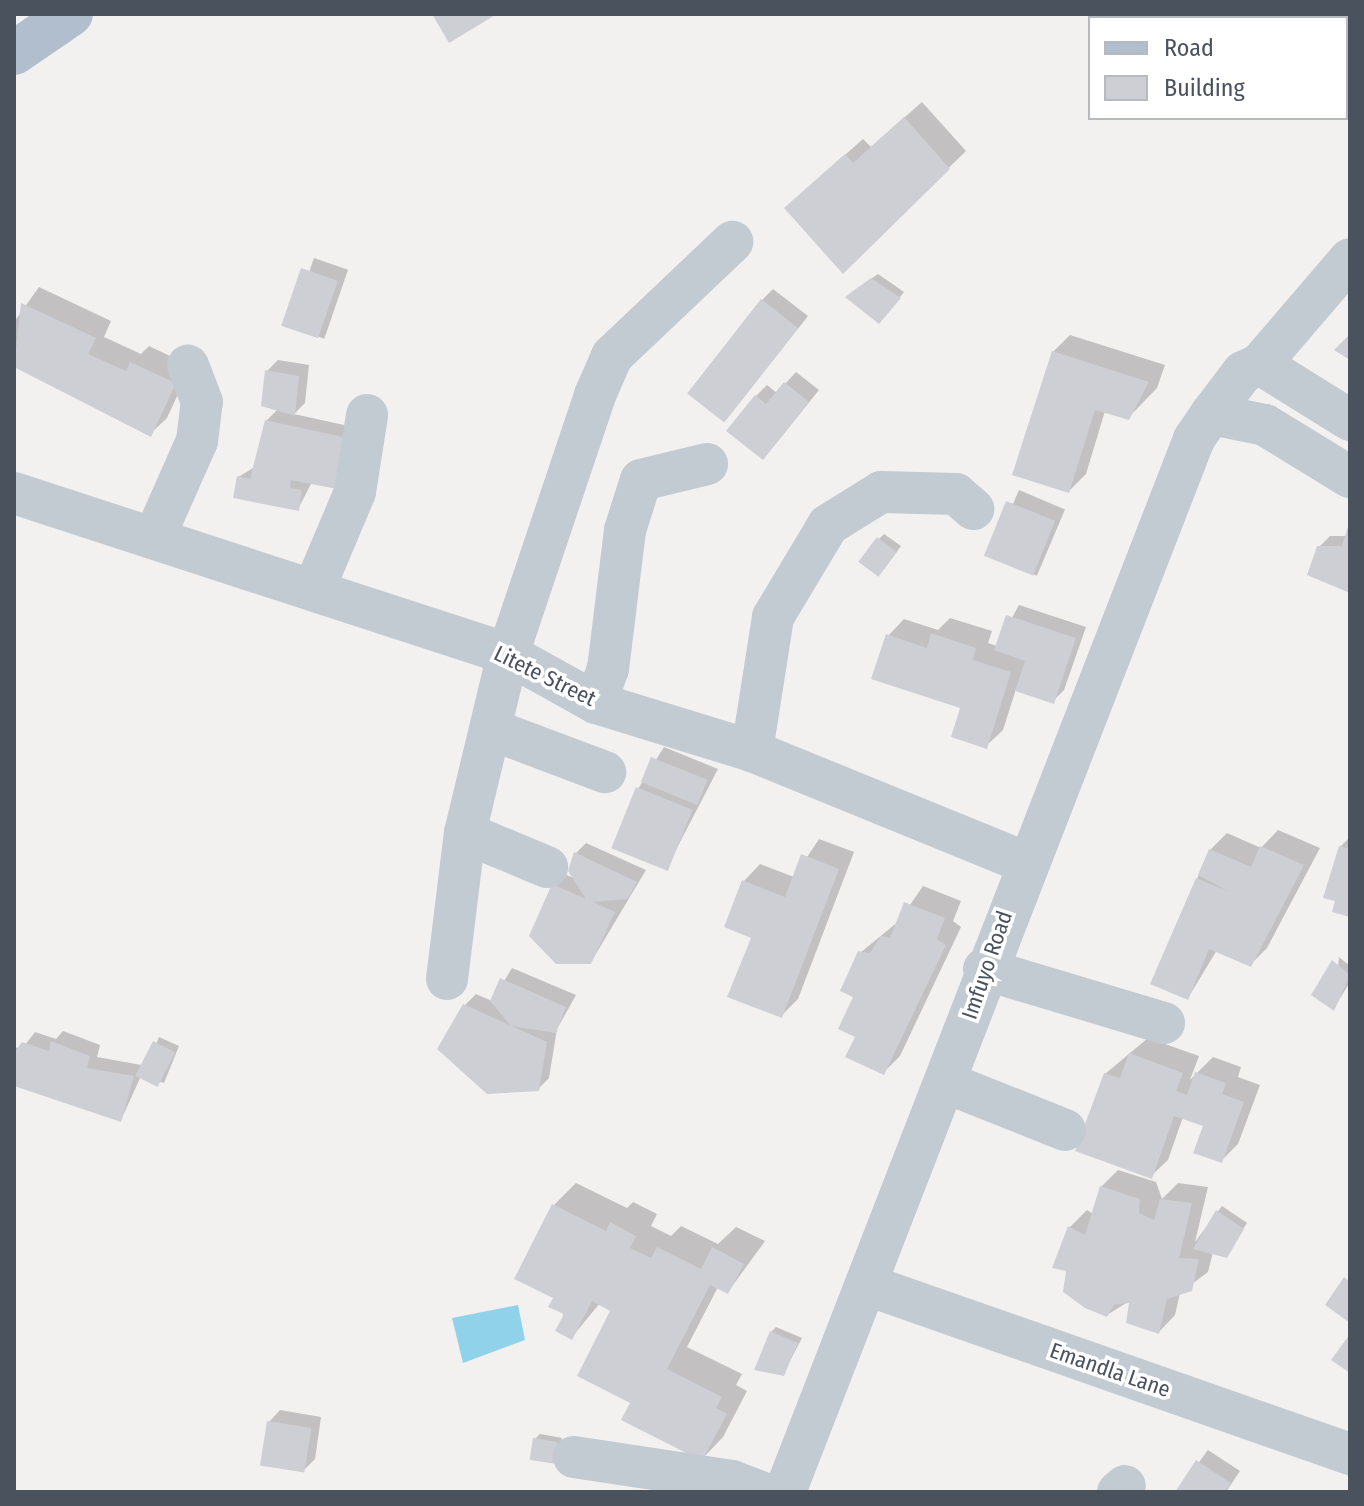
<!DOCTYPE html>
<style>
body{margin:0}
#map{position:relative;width:1364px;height:1506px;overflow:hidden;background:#f3f1f0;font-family:"Fira Sans Condensed",sans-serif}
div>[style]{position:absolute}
.water>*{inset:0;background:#8fd2ea}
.shadow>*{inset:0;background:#0003;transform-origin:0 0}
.building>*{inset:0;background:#cdcfd5;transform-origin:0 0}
.minor>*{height:42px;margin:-21px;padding:0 21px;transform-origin:21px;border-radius:21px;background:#c2cad2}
.major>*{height:44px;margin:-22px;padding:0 22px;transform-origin:22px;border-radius:22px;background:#b1bece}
span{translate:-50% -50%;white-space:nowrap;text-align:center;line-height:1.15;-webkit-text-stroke:7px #fff;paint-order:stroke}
.street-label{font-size:22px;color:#49525d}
.frame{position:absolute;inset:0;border:16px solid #49525d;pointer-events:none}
.legend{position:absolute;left:1088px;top:16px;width:260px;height:104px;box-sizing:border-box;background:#fff;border:2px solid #b6babe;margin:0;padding:10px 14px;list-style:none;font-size:24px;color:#49525d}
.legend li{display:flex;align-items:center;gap:16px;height:40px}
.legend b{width:40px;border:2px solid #b6babe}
</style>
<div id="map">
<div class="water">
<i style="clip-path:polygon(518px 1305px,525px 1340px,463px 1363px,452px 1318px)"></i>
</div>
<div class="shadow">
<i style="clip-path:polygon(922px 102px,966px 151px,843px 271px,803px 192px,863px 139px,871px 147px)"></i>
<i style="left:314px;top:258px;width:36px;height:73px;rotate:19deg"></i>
<i style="clip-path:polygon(878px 274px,904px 292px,884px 317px,852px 292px)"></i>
<i style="clip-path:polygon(39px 287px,111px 321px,104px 337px,141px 354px,149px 346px,191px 366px,167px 418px,150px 434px,14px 366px,14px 322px)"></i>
<i style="clip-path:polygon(773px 289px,808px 316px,726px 420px,762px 300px)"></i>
<i style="clip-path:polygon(1070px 335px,1165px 365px,1157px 388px,1128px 418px,1105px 411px,1086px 474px,1069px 491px,1053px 352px)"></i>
<i style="clip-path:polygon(278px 360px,309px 365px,305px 403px,294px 414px,362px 429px,312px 482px,298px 509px,238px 477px,255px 467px,266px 421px,278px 409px,267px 371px)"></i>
<i style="clip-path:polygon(796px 372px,819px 390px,774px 446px,756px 396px,767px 385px,777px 393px)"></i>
<i style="left:1019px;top:490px;width:50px;height:72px;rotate:23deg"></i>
<i style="clip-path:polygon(1350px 523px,1350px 590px,1319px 547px,1330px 536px,1347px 536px)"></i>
<i style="clip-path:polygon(884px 534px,901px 546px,884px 569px,879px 539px)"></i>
<i style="clip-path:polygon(1019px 605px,1086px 627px,1064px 690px,1053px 701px,1016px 689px,1003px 730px,986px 746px,963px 706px,888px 636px,904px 619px,938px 630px,950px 618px,992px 631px,988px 643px,997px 646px)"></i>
<i style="clip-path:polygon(664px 747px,718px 769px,667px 867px,638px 789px)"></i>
<i style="clip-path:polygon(1278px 830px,1320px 848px,1267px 948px,1250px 965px,1217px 950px,1188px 998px,1197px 879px,1210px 850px,1227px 833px,1261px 848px)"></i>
<i style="clip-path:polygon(1350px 837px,1350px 915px,1340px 847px)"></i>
<i style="clip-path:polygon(819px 839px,854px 852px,798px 999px,781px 1016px,753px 936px,744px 881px,760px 864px,794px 877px)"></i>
<i style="clip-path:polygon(586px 843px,646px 870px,591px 962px,553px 885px,564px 874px,576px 879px,575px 854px)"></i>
<i style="clip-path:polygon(923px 886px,961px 901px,953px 921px,961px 927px,900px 1056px,884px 1072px,857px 1036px,860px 953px,899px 921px)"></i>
<i style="clip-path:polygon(1339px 957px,1350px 966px,1350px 982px,1334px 1008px)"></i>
<i style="clip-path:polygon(512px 968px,576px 995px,557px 1029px,549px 1078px,538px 1089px,465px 1005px,476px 994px,492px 1001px)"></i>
<i style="clip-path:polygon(63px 1031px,100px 1045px,97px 1057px,147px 1066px,159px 1037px,179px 1046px,164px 1083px,141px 1076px,121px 1120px,14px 1084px,14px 1047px,22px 1049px,35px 1032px,56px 1039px)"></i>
<i style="clip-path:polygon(1148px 1038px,1199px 1056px,1190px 1080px,1213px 1057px,1241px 1067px,1238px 1077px,1260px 1085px,1238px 1144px,1221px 1161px,1205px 1125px,1183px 1117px,1168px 1160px,1151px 1176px,1105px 1074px)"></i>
<i style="clip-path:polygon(1118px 1170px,1156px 1182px,1162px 1199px,1178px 1183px,1208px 1187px,1195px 1242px,1222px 1206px,1247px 1223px,1226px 1256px,1213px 1252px,1208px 1272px,1180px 1293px,1175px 1315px,1159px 1332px,1131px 1300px,1107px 1315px,1069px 1270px,1054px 1266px,1070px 1227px,1087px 1210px,1093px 1214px,1101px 1187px)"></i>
<i style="clip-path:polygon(576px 1183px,627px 1208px,633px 1202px,657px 1214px,651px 1226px,671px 1236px,681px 1226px,718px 1244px,736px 1227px,765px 1241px,728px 1292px,718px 1287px,687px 1347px,742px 1374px,736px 1385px,747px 1391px,723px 1437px,702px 1459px,613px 1310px,600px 1303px,572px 1337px,556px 1297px,516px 1278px,554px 1205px)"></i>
<i style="clip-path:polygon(776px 1327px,802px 1338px,783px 1374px,771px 1332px)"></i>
<i style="clip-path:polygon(280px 1410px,321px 1417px,315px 1459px,304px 1470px,269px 1422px)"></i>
<i style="clip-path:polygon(540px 1434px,562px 1438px,558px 1457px,535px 1439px)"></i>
<i style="clip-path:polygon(1208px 1450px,1240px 1471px,1226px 1492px,1177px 1492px)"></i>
</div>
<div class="building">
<i style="clip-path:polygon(432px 14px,497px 14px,449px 43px)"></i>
<i style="clip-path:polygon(904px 117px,950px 169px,843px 274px,784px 208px,845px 154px,853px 163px)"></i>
<i style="left:301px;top:268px;width:39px;height:61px;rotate:19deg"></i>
<i style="clip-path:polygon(871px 278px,901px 298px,879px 324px,845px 297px)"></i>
<i style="left:761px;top:299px;width:47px;height:120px;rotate:38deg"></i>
<i style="clip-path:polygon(21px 303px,96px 338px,88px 354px,126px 371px,130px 362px,176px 383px,151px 437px,14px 367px)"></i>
<i style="clip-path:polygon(1350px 334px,1350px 360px,1334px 350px)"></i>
<i style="clip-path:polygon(1052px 351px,1149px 382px,1129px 420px,1095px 410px,1069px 493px,1012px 475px)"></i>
<i style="clip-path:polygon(265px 370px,299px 376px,295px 416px,261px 406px)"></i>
<i style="clip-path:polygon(784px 382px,809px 402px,763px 460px,726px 431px,755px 395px,766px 404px)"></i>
<i style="clip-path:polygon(265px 420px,352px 439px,342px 490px,291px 480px,290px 488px,302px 490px,299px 511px,233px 498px,237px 476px,250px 479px)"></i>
<i style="left:1006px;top:501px;width:53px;height:59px;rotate:22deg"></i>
<i style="clip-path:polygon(1350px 520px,1350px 593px,1307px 575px,1317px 546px,1342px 546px)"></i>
<i style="left:877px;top:537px;width:25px;height:31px;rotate:37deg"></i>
<i style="clip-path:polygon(1006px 615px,1076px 638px,1054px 704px,1015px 691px,1025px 661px,994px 650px)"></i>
<i style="clip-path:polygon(931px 633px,976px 648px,973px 660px,1011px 672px,987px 749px,951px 737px,960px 708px,871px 679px,886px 634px,927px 648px)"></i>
<i style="left:651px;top:757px;width:61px;height:27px;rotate:22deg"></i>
<i style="left:636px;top:787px;width:61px;height:66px;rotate:22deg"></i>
<i style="clip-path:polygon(1260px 846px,1304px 865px,1251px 967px,1209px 949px,1188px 1000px,1150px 984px,1196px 878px,1229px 892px,1198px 875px,1209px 849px,1251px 867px)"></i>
<i style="clip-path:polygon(1339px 846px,1350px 849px,1350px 917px,1332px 912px,1335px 901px,1323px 898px)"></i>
<i style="clip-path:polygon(574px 852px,637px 882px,628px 899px,593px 902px,615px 912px,591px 964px,556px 964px,529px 936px,552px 884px,586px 899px,568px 871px)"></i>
<i style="clip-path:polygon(801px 854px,839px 869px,782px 1018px,727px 997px,751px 938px,724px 927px,742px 880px,785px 897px)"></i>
<i style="clip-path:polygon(904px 902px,945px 918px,937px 939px,946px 945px,884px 1075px,845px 1057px,855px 1037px,838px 1029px,853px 997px,840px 991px,858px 951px,870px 953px,881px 936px,890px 938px)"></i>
<i style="clip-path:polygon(1332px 960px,1350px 975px,1334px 1011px,1311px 995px)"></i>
<i style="clip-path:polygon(500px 978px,566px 1007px,556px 1033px,511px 1026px,490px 1001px)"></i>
<i style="clip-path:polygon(463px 1004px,547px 1042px,539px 1091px,487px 1094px,437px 1049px)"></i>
<i style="clip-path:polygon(51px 1041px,90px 1056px,87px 1068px,134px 1076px,121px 1122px,14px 1086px,14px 1053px,22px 1042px,49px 1051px)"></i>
<i style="left:153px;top:1041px;width:25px;height:39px;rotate:27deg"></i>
<i style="clip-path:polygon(1129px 1053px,1183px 1073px,1176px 1091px,1187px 1095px,1195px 1072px,1226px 1083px,1222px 1094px,1244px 1102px,1222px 1163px,1193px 1153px,1203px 1126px,1174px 1116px,1152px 1179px,1075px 1151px,1104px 1073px,1120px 1078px)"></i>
<i style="clip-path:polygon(1100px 1186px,1140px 1199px,1139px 1213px,1154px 1220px,1160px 1199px,1192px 1203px,1179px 1258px,1199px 1259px,1192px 1291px,1167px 1299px,1159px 1334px,1126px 1323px,1129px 1303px,1114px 1305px,1107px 1317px,1085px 1308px,1063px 1292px,1066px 1271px,1052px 1268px,1068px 1226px,1085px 1235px)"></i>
<i style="clip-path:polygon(552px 1204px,606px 1231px,610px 1222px,636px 1236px,630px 1248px,651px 1258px,657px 1247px,701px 1269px,712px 1247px,744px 1264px,728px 1294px,710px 1285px,667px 1369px,722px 1397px,716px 1408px,727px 1414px,702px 1461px,621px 1420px,630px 1403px,577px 1376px,610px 1311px,592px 1301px,572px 1340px,555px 1331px,564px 1314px,548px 1307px,553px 1298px,514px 1279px)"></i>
<i style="clip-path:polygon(1216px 1210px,1244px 1229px,1227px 1258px,1193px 1249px)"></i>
<i style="clip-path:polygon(1344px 1277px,1350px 1282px,1350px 1323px,1325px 1305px)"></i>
<i style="clip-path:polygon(770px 1331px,798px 1343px,784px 1376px,754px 1370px)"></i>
<i style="clip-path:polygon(1350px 1334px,1350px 1373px,1331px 1360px)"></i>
<i style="left:267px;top:1421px;width:45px;height:45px;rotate:9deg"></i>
<i style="left:533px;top:1438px;width:25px;height:22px;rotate:9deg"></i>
<i style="clip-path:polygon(1196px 1460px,1231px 1483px,1225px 1492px,1175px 1492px)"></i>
</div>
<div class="minor">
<i style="left:1260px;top:364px;width:138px;rotate:-49.4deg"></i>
<i style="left:1211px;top:414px;width:53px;rotate:-52.7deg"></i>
<i style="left:1243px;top:372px;width:19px;rotate:-25deg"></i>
<i style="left:1260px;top:364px;width:106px;rotate:31.9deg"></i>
<i style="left:14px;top:493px;width:520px;rotate:18.05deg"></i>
<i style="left:508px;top:654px;width:101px;rotate:29.1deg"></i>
<i style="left:596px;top:703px;width:163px;rotate:17.1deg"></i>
<i style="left:752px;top:751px;width:294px;rotate:22.2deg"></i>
<i style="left:154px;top:538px;width:106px;rotate:-66.1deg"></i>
<i style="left:197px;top:441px;width:39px;rotate:-83deg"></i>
<i style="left:202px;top:402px;width:39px;rotate:-111deg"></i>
<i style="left:314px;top:589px;width:105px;rotate:-67.1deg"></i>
<i style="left:355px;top:492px;width:78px;rotate:-81.1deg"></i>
<i style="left:596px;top:703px;width:36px;rotate:-71deg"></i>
<i style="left:608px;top:669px;width:140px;rotate:-83deg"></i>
<i style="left:625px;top:530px;width:52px;rotate:-72.3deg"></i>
<i style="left:641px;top:480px;width:68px;rotate:-13.6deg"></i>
<i style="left:493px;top:730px;width:120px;rotate:20.6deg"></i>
<i style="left:752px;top:751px;width:136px;rotate:-81.1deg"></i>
<i style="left:773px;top:617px;width:107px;rotate:-59.1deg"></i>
<i style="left:828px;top:525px;width:62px;rotate:-31.9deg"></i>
<i style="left:881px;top:492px;width:75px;rotate:1.5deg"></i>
<i style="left:956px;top:494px;width:23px;rotate:41deg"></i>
<i style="left:465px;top:833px;width:89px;rotate:22.5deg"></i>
<i style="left:984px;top:969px;width:188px;rotate:16.7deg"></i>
<i style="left:447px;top:979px;width:147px;rotate:-83deg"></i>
<i style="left:465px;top:833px;width:184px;rotate:-76.5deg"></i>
<i style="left:508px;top:654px;width:273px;rotate:-71.4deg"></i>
<i style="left:595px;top:395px;width:43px;rotate:-66.4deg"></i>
<i style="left:612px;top:356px;width:166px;rotate:-43.5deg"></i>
<i style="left:947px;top:1083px;width:127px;rotate:21.7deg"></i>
<i style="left:870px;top:1286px;width:509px;rotate:19.29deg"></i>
<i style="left:574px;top:1457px;width:160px;rotate:8.6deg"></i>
<i style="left:732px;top:1481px;width:31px;rotate:21deg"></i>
<i style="left:785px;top:1492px;width:1130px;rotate:-68.77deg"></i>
<i style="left:1194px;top:439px;width:30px;rotate:-56deg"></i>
<i style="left:1211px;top:414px;width:55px;rotate:11.5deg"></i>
<i style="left:1265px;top:425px;width:100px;rotate:31.5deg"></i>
<i style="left:1118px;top:1492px;width:9px;rotate:-41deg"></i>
</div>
<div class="major">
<i style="left:14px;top:53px;width:69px;rotate:-34.4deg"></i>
</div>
<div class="street-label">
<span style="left:545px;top:676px;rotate:26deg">Litete Street</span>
<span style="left:987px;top:965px;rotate:-71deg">Imfuyo Road</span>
<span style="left:1110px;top:1370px;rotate:19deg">Emandla Lane</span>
</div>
<div class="frame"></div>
<ul class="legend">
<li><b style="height:10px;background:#b1bece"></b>Road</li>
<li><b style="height:22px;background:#cdcfd5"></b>Building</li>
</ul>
</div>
